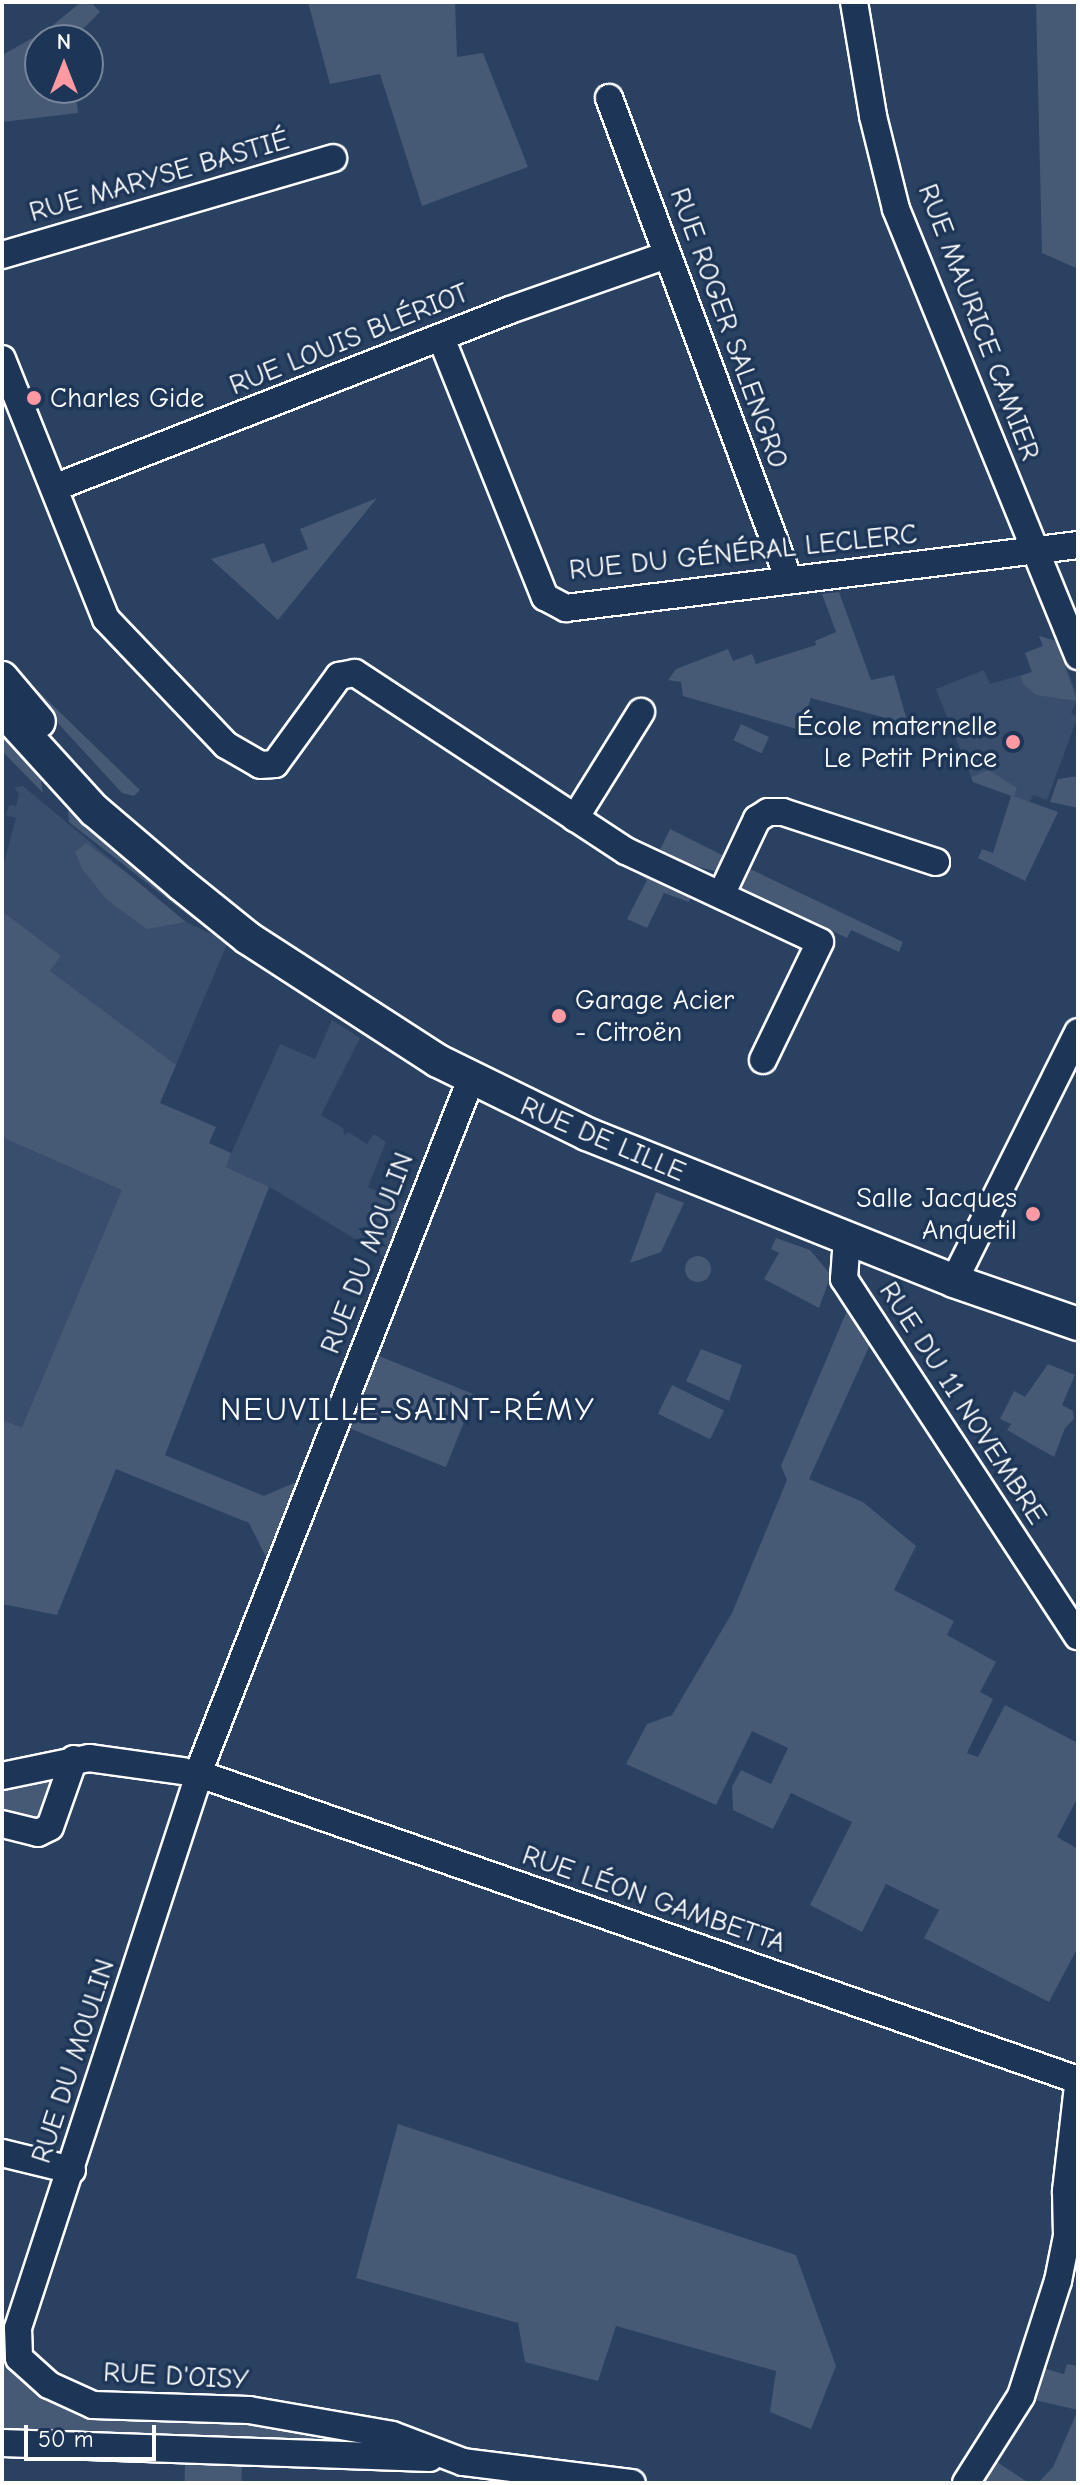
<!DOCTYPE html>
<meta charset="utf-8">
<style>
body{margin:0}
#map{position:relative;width:1080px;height:2485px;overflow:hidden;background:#2a4161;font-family:"Comic Neue",sans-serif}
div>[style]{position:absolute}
.built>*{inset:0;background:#394e6c}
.green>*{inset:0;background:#465975;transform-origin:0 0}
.round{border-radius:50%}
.roads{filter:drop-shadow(2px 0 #fff) drop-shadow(-2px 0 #fff) drop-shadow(0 2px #fff) drop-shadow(0 -2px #fff)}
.minor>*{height:26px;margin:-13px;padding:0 13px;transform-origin:13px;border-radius:13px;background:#1d3557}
.major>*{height:32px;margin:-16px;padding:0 16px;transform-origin:16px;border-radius:16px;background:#1d3557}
.dots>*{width:22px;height:22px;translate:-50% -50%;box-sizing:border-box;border:4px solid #1d3557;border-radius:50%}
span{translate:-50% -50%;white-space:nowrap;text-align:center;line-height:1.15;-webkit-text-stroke:7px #1d3557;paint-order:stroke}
.street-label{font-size:28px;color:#fff}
.poi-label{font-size:28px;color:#fff}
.left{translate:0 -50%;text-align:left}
.right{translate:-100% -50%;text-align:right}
.quarter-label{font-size:32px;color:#fff;letter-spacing:2px}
.frame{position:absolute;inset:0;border:4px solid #fff;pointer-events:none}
.north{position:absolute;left:24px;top:24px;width:80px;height:80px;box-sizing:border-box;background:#1d3557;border:2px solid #77869a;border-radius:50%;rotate:0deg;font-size:22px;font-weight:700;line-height:32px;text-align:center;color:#fff}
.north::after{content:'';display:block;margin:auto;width:28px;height:36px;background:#ff9aa2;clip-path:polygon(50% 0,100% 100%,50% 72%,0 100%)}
.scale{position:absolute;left:24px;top:2425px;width:132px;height:36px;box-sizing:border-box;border:4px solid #fff;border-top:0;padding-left:10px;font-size:24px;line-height:28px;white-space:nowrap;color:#fff;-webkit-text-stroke:6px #1d3557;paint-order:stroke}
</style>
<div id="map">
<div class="built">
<i style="clip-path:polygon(1039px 636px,1056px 641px,1078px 698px,1071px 713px,1078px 716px,1047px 800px,1033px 795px,1030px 802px,973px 782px,936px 689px,984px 670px,990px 684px,1032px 672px,1025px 653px,1043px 646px)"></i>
<i style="clip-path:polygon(23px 786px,186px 922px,228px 942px,22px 1427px,2px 1420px,2px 870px,16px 818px,6px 815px,9px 805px,16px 806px,19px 794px,14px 787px)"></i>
<i style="clip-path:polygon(332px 1020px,360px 1038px,321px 1115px,343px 1128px,345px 1136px,348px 1132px,367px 1144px,374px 1134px,386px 1142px,368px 1187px,408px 1204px,386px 1258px,273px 1189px,225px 1167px,280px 1044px,315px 1059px)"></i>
</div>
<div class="green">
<i style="clip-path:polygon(81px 2px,91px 2px,100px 12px,72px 40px,40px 40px,40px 88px,75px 88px,78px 113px,2px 122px,2px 55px,47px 30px)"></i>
<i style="clip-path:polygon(308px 2px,455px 2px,457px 57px,483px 53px,528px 167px,422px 206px,380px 74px,330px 84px)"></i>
<i style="clip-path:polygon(1036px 2px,1078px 2px,1078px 269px,1042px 253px)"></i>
<i style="clip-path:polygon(377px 498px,278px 620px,211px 559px,264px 543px,272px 563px,308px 549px,300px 529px)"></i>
<i style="clip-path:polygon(839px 592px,871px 680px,894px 675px,908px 724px,811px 698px,800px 730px,683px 696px,681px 682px,668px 680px,676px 669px,728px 649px,733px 661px,752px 654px,756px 664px,816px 645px,815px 641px,836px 632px,822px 594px)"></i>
<i style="clip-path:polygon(1039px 636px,1056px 641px,1077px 701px,1036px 695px,1024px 685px,1020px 676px,1032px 672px,1025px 653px,1043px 646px)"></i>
<i style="clip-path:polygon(38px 691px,140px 790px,134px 796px,122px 793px,33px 696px)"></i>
<i style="left:741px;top:724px;width:31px;height:18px;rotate:25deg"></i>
<i style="clip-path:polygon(2px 725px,39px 767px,43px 793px,2px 751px)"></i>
<i style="clip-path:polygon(989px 770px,1017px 788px,1014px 796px,1058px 812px,1025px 881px,978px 858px,982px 849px,993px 853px,1011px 796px,973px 782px,971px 777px)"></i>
<i style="clip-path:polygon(1078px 776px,1078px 808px,1050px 802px,1058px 779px)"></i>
<i style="clip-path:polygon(74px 807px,207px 920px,193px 919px,69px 822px,68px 811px)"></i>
<i style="clip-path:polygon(670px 829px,726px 857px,718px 872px,657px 856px)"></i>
<i style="clip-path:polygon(86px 843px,128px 874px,186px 922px,147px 929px,107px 900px,82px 869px,75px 852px)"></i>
<i style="clip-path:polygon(628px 862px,658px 881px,694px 890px,689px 902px,664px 893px,647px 928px,627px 919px,647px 880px,624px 864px)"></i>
<i style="clip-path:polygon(746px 867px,903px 942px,899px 952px,851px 930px,847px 938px,742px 888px)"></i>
<i style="clip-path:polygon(2px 911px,61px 956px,50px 971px,176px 1065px,160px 1103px,216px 1127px,209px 1143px,231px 1153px,226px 1167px,269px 1187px,165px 1455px,264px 1496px,296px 1482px,266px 1557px,249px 1523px,116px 1469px,57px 1615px,2px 1604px,2px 1420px,22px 1427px,122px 1190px,2px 1137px)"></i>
<i style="clip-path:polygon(656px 1192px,684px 1203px,661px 1252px,630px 1263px)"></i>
<i style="clip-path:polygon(776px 1238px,810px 1250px,831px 1275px,819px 1308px,764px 1279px,779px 1253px,771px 1249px)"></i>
<i class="round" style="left:685px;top:1256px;width:26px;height:26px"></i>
<i style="clip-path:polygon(849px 1306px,873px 1338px,809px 1479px,863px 1502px,916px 1546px,894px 1590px,954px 1621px,947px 1635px,996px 1662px,980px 1692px,993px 1699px,967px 1753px,978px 1757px,1005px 1705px,1078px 1743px,1078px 1797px,1057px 1837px,1078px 1849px,1078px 1947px,1049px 2002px,924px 1938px,939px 1910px,886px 1884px,862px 1932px,810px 1905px,852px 1822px,791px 1793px,773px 1829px,733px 1810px,732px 1787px,741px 1770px,771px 1784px,788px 1748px,752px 1731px,716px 1805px,626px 1764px,647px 1724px,672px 1715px,732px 1613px,787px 1480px,781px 1466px)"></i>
<i style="clip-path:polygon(701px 1349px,742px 1365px,729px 1401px,686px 1381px)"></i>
<i style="left:374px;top:1354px;width:109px;height:78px;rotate:22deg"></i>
<i style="clip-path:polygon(1048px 1364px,1075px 1375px,1062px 1405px,1073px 1411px,1074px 1419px,1065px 1428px,1054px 1457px,1007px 1430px,1011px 1424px,1000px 1419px,1014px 1391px,1025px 1397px)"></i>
<i style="left:672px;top:1385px;width:58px;height:32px;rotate:26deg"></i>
<i style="clip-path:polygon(51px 1778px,39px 1820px,2px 1811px,2px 1789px)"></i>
<i style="clip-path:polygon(398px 2124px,796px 2255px,836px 2366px,811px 2429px,770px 2412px,776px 2371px,616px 2326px,598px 2381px,525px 2362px,518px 2323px,356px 2278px)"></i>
<i style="clip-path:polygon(2px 2356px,46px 2389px,411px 2445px,2px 2437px)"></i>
<i style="clip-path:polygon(1067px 2364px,1078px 2366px,1078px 2483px,1038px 2483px,1053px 2467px,1078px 2410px,1030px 2399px,1039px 2367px,1064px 2374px)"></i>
<i style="clip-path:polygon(994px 2460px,1029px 2483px,979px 2483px)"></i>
<i style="left:185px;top:2461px;width:57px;height:22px;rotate:1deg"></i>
</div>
<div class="roads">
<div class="minor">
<i style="left:854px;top:2px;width:116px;rotate:80.5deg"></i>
<i style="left:873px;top:116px;width:96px;rotate:76.1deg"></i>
<i style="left:896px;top:209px;width:483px;rotate:67.8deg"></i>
<i style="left:609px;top:98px;width:515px;rotate:69.52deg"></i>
<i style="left:2px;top:255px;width:345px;rotate:-16.3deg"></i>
<i style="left:442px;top:340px;width:277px;rotate:68.2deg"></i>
<i style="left:545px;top:597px;width:24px;rotate:28deg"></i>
<i style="left:566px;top:608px;width:516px;rotate:-7.01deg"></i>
<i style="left:2px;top:359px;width:280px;rotate:68.2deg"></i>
<i style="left:106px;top:619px;width:174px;rotate:46.4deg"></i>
<i style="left:226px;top:745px;width:39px;rotate:30deg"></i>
<i style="left:260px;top:765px;width:15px;rotate:-4deg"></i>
<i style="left:275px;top:764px;width:109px;rotate:-54deg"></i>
<i style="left:339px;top:676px;width:16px;rotate:-11deg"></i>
<i style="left:355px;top:673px;width:324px;rotate:33.3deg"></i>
<i style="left:626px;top:851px;width:214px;rotate:25.1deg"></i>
<i style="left:820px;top:942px;width:131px;rotate:115.8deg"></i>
<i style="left:56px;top:487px;width:487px;rotate:-21.3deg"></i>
<i style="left:510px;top:310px;width:166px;rotate:-19.3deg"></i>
<i style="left:575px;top:818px;width:125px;rotate:-58.1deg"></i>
<i style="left:722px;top:893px;width:82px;rotate:-64.7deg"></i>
<i style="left:757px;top:819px;width:13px;rotate:-32deg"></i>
<i style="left:768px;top:812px;width:15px"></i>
<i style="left:783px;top:812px;width:161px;rotate:18.1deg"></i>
<i style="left:847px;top:1238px;width:41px;rotate:94.2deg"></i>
<i style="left:844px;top:1279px;width:427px;rotate:56.8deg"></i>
<i style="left:954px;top:1281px;width:278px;rotate:-63.5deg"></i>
<i style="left:202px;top:1763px;width:735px;rotate:-68.53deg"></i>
<i style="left:2px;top:1776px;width:89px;rotate:-11.7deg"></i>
<i style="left:89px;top:1758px;width:95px;rotate:7.9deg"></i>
<i style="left:208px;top:1777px;width:921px;rotate:19.2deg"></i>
<i style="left:195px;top:1787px;width:569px;rotate:108.12deg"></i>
<i style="left:18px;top:2328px;width:30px;rotate:88deg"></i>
<i style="left:19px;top:2358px;width:40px;rotate:42deg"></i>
<i style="left:49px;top:2385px;width:48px;rotate:24.4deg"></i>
<i style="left:93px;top:2405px;width:156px;rotate:1.8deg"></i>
<i style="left:249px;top:2410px;width:145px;rotate:9.9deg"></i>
<i style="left:392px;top:2435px;width:76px;rotate:20.8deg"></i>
<i style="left:463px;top:2462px;width:170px;rotate:7.1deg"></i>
<i style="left:2px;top:1824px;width:37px;rotate:14deg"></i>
<i style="left:38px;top:1833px;width:13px;rotate:-27deg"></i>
<i style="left:50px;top:1827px;width:72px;rotate:-70.6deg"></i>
<i style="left:2px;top:2153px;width:72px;rotate:13.7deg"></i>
<i style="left:2px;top:2443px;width:428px;rotate:2deg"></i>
<i style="left:966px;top:2483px;width:103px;rotate:-57.7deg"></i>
<i style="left:1021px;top:2396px;width:121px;rotate:-72.2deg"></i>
<i style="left:1058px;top:2281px;width:46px;rotate:-78.7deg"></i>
<i style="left:1067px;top:2236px;width:45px;rotate:-91.3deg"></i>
<i style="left:1066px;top:2191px;width:106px;rotate:-83.5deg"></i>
</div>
<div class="major">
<i style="left:2px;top:678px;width:57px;rotate:49.9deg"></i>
<i style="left:2px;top:709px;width:137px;rotate:47.7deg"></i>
<i style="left:94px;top:810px;width:114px;rotate:40.4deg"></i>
<i style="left:181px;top:884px;width:86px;rotate:38.9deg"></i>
<i style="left:248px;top:938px;width:226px;rotate:32.9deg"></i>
<i style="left:438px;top:1061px;width:166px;rotate:26.1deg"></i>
<i style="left:587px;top:1134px;width:395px;rotate:21.8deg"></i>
<i style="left:954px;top:1281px;width:131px;rotate:19.1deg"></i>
</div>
</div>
<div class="dots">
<i style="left:34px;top:398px;background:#ff9aa2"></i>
<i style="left:1013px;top:742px;background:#ff9aa2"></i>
<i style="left:559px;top:1016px;background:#ff9aa2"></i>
<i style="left:1033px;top:1214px;background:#ff9aa2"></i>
</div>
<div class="street-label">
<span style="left:159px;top:176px;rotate:-16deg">RUE MARYSE BASTIÉ</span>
<span style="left:979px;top:322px;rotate:69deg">RUE MAURICE CAMIER</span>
<span style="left:729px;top:328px;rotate:70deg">RUE ROGER SALENGRO</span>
<span style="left:349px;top:339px;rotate:-22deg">RUE LOUIS BLÉRIOT</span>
<span style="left:743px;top:552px;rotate:-6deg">RUE DU GÉNÉRAL LECLERC</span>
<span style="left:603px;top:1139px;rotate:23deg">RUE DE LILLE</span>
<span style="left:367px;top:1253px;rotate:-69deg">RUE DU MOULIN</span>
<span style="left:963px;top:1403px;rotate:57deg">RUE DU 11 NOVEMBRE</span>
<span style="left:654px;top:1899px;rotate:19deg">RUE LÉON GAMBETTA</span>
<span style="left:73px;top:2061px;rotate:-72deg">RUE DU MOULIN</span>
<span style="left:176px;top:2376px;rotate:3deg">RUE D'OISY</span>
</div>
<div class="poi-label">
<span class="left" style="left:50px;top:398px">Charles Gide</span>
<span class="right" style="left:997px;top:742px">École maternelle<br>Le Petit Prince</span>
<span class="left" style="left:575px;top:1016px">Garage Acier<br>- Citroën</span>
<span class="right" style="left:1017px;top:1214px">Salle Jacques<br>Anquetil</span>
</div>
<div class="quarter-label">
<span style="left:408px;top:1410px">NEUVILLE-SAINT-RÉMY</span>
</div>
<div class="frame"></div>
<div class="north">N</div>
<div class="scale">50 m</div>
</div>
